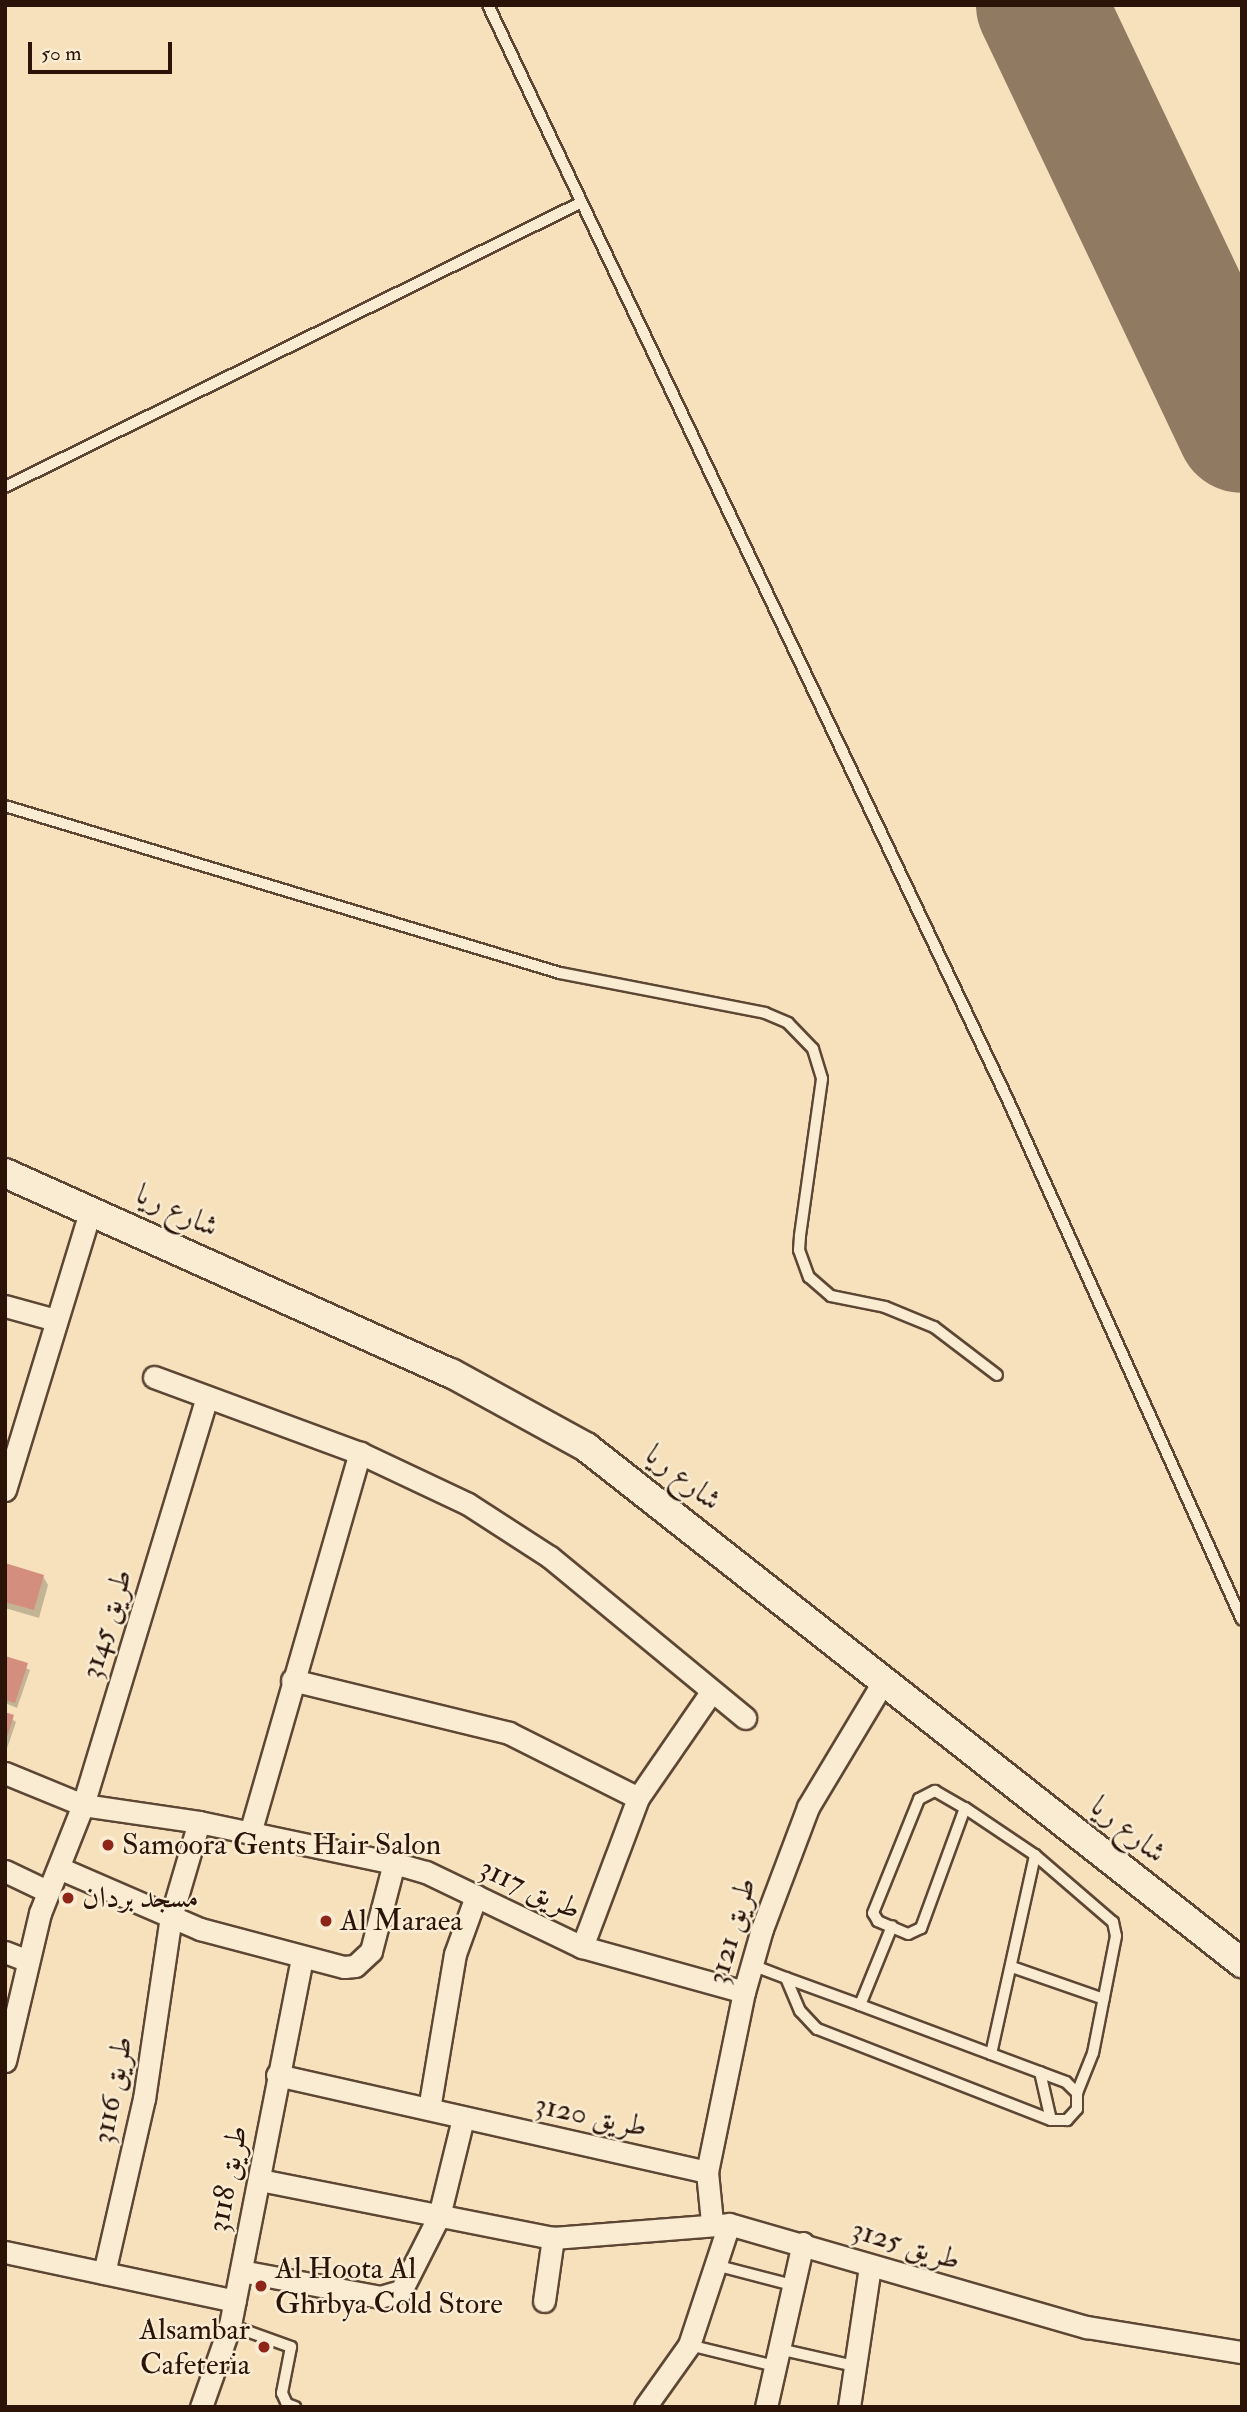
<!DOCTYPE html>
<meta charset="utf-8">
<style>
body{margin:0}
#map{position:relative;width:1247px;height:2412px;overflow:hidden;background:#f6e1bc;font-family:"IM FELL Double Pica",Amiri,serif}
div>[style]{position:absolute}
.shadow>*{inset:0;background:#0003}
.runway>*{height:130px;margin:-65px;padding:0 65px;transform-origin:65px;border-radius:65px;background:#907a62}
.building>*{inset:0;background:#d48e7e}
.roads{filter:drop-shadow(2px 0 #5e4635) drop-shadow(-2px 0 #5e4635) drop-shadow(0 2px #5e4635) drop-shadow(0 -2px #5e4635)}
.service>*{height:10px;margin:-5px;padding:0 5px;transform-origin:5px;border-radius:5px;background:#f9ecd3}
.minor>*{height:21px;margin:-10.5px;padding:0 10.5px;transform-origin:10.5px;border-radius:10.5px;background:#f9ecd3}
.secondary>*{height:28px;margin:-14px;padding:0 14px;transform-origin:14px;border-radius:14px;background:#f9ecd3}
.dots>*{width:19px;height:19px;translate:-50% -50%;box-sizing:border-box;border:4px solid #f9ecd3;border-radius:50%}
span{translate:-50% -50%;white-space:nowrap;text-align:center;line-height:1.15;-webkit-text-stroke:5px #f9ecd3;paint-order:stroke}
.street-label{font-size:30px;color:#2b1308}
.poi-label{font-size:30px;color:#2b1308}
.left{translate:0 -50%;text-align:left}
.right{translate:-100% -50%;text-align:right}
.frame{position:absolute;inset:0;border:7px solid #2b1308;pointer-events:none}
.scale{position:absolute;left:28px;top:42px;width:144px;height:32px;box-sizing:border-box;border:4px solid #2b1308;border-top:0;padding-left:9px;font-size:21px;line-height:24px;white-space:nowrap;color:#2b1308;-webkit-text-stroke:5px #f9ecd3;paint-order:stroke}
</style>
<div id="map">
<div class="shadow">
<i style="clip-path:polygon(5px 1565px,43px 1576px,48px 1585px,39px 1618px,5px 1608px)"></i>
<i style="clip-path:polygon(5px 1657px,30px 1670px,17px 1708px,5px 1703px)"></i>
<i style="clip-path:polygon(5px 1714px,16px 1722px,5px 1754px)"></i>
</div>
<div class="runway">
<i style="left:1041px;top:5px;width:468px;rotate:64.6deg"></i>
</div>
<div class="building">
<i style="clip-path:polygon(5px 1563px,44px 1575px,34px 1610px,5px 1602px)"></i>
<i style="clip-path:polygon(5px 1656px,28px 1663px,15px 1703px,5px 1700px)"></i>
<i style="clip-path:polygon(5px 1712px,14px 1715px,6px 1740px,5px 1740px)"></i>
</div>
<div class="roads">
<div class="service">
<i style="left:488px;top:5px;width:1210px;rotate:64.6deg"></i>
<i style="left:1007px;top:1098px;width:572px;rotate:65.76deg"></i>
<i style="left:5px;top:487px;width:641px;rotate:-26.29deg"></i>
<i style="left:5px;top:806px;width:580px;rotate:16.75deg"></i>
<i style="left:560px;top:973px;width:209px;rotate:11deg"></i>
<i style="left:765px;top:1013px;width:25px;rotate:23deg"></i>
<i style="left:788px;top:1023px;width:36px;rotate:46deg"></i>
<i style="left:813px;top:1049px;width:31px;rotate:73deg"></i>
<i style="left:822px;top:1079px;width:159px;rotate:98deg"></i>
<i style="left:800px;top:1236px;width:14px;rotate:94deg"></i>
<i style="left:799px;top:1250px;width:29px;rotate:70deg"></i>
<i style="left:809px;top:1277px;width:29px;rotate:41deg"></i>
<i style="left:831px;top:1296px;width:55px;rotate:11.5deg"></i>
<i style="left:885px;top:1307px;width:53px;rotate:22.2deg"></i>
<i style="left:934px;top:1327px;width:79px;rotate:37.3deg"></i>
<i style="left:935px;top:1791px;width:34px;rotate:30deg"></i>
<i style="left:965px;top:1808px;width:128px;rotate:110.1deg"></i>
<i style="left:921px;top:1928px;width:14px;rotate:155deg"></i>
<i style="left:908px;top:1934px;width:33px;rotate:-157deg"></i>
<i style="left:878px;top:1921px;width:9px;rotate:-122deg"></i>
<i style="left:873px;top:1913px;width:123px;rotate:-68deg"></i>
<i style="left:919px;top:1799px;width:18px;rotate:-27deg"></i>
<i style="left:965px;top:1808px;width:84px;rotate:33.9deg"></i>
<i style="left:1035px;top:1855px;width:103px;rotate:40.7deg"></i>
<i style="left:1113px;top:1922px;width:14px;rotate:78deg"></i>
<i style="left:1116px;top:1936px;width:119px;rotate:101.1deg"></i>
<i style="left:1093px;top:2053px;width:43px;rotate:111.8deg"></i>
<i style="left:752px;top:1965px;width:36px;rotate:21deg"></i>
<i style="left:786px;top:1978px;width:79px;rotate:20deg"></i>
<i style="left:860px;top:2005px;width:140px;rotate:20.5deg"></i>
<i style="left:991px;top:2054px;width:80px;rotate:20.5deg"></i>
<i style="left:1066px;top:2082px;width:16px;rotate:45deg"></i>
<i style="left:1077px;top:2093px;width:16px;rotate:90deg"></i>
<i style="left:1077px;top:2109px;width:15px;rotate:132deg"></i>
<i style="left:1067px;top:2120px;width:16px;rotate:180deg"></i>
<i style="left:1051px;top:2120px;width:251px;rotate:-158.7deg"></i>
<i style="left:817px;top:2029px;width:25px;rotate:-133deg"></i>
<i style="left:800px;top:2011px;width:36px;rotate:-113deg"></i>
<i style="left:1012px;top:1967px;width:97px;rotate:19.2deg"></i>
<i style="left:860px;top:2005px;width:85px;rotate:-67.9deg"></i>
<i style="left:991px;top:2054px;width:204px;rotate:-77.5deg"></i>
<i style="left:1040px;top:2072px;width:49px;rotate:77.1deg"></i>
<i style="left:719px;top:2266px;width:75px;rotate:14.6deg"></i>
<i style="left:230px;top:2325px;width:65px;rotate:19.8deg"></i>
<i style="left:291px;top:2347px;width:47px;rotate:101.1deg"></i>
<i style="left:282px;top:2393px;width:12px;rotate:66deg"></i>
<i style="left:287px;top:2404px;width:9px;rotate:21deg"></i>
<i style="left:689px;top:2345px;width:89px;rotate:13.7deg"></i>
<i style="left:779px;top:2349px;width:78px;rotate:12.6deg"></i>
</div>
<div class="minor">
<i style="left:5px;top:1306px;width:52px;rotate:15.6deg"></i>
<i style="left:154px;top:1377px;width:220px;rotate:20.3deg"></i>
<i style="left:360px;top:1453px;width:119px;rotate:25.3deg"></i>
<i style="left:468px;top:1504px;width:98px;rotate:32.9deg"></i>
<i style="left:550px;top:1557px;width:253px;rotate:39.5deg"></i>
<i style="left:5px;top:1490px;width:295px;rotate:-73deg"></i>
<i style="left:292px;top:1680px;width:223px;rotate:13.7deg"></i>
<i style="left:509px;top:1733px;width:144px;rotate:26.7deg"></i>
<i style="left:5px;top:1773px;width:84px;rotate:22.3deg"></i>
<i style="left:83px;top:1805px;width:117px;rotate:8.3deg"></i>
<i style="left:199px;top:1822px;width:199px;rotate:11.9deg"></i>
<i style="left:394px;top:1863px;width:33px;rotate:16deg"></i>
<i style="left:426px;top:1872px;width:173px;rotate:25.7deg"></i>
<i style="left:582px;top:1947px;width:168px;rotate:15.5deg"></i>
<i style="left:250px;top:1833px;width:396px;rotate:-73.9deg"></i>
<i style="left:59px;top:1868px;width:154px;rotate:23.4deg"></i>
<i style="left:200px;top:1929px;width:149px;rotate:14.8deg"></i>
<i style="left:344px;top:1967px;width:11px;rotate:-5deg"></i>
<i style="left:355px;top:1966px;width:22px;rotate:-43deg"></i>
<i style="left:371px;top:1951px;width:91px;rotate:-75.4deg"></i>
<i style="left:5px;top:1871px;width:47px;rotate:25.5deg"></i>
<i style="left:582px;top:1947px;width:159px;rotate:-69.4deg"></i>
<i style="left:638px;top:1798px;width:129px;rotate:-55.4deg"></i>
<i style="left:5px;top:1952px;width:25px;rotate:21deg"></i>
<i style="left:5px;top:2061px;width:152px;rotate:-76.7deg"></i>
<i style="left:40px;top:1913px;width:116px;rotate:-68.3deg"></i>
<i style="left:83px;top:1805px;width:426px;rotate:-73.1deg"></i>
<i style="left:277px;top:2075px;width:441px;rotate:12.7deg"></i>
<i style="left:429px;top:2109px;width:157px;rotate:-80.5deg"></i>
<i style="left:455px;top:1954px;width:62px;rotate:-70.1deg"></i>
<i style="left:260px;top:2180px;width:299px;rotate:11.2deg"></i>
<i style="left:553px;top:2238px;width:177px;rotate:-4.5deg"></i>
<i style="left:729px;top:2224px;width:373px;rotate:16.1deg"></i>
<i style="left:1087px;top:2327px;width:157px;rotate:9.2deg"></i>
<i style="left:712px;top:2222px;width:50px;rotate:-95.7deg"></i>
<i style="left:707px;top:2172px;width:184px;rotate:-78.4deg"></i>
<i style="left:744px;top:1992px;width:66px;rotate:-74.1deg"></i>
<i style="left:762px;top:1929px;width:130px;rotate:-69.3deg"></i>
<i style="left:808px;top:1807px;width:149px;rotate:-59deg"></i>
<i style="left:5px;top:2252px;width:235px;rotate:12deg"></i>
<i style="left:241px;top:2271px;width:141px;rotate:10.6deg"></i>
<i style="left:380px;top:2297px;width:22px;rotate:-16deg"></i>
<i style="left:401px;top:2291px;width:84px;rotate:-63.1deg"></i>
<i style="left:439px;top:2216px;width:101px;rotate:-76.2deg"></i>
<i style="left:104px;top:2273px;width:179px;rotate:-77.1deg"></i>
<i style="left:144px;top:2099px;width:184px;rotate:-81.6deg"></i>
<i style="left:171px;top:1917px;width:99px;rotate:-73.6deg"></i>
<i style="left:544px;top:2301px;width:64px;rotate:-81.9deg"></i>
<i style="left:201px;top:2407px;width:87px;rotate:-70.5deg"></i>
<i style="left:230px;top:2325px;width:373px;rotate:-78.9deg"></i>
<i style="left:645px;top:2407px;width:76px;rotate:-54.6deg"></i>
<i style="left:689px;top:2345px;width:127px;rotate:-71.7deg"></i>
<i style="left:766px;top:2407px;width:168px;rotate:-77.3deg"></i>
<i style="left:849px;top:2407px;width:142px;rotate:-81.5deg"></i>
</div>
<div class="secondary">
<i style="left:5px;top:1173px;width:489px;rotate:24.2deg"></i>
<i style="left:451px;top:1373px;width:154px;rotate:28.7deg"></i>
<i style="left:586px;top:1447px;width:835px;rotate:38.19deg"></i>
</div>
</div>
<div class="dots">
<i style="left:108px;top:1845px;background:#8f2418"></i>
<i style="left:68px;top:1898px;background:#8f2418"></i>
<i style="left:326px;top:1921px;background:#8f2418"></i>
<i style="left:261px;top:2286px;background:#8f2418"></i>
<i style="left:264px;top:2347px;background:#8f2418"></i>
</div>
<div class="street-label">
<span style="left:177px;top:1211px;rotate:25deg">شارع ريا</span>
<span style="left:683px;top:1478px;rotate:38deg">شارع ريا</span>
<span style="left:107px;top:1624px;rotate:-73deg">طريق 3145</span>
<span style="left:1128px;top:1830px;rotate:39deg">شارع ريا</span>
<span style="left:530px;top:1889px;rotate:25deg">طريق 3117</span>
<span style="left:732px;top:1931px;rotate:-74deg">طريق 3121</span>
<span style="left:113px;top:2090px;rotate:-79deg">طريق 3116</span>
<span style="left:591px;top:2116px;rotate:12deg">طريق 3120</span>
<span style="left:228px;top:2179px;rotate:-79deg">طريق 3118</span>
<span style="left:906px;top:2245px;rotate:17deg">طريق 3125</span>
</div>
<div class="poi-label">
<span class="left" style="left:122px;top:1845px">Samoora Gents Hair Salon</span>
<span class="left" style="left:82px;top:1898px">مسجد بردان</span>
<span class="left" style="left:340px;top:1921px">Al Maraea</span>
<span class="left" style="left:275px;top:2286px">Al Hoota Al<br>Ghrbya Cold Store</span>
<span class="right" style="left:250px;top:2347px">Alsambar<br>Cafeteria</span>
</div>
<div class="frame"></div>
<div class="scale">50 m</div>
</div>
